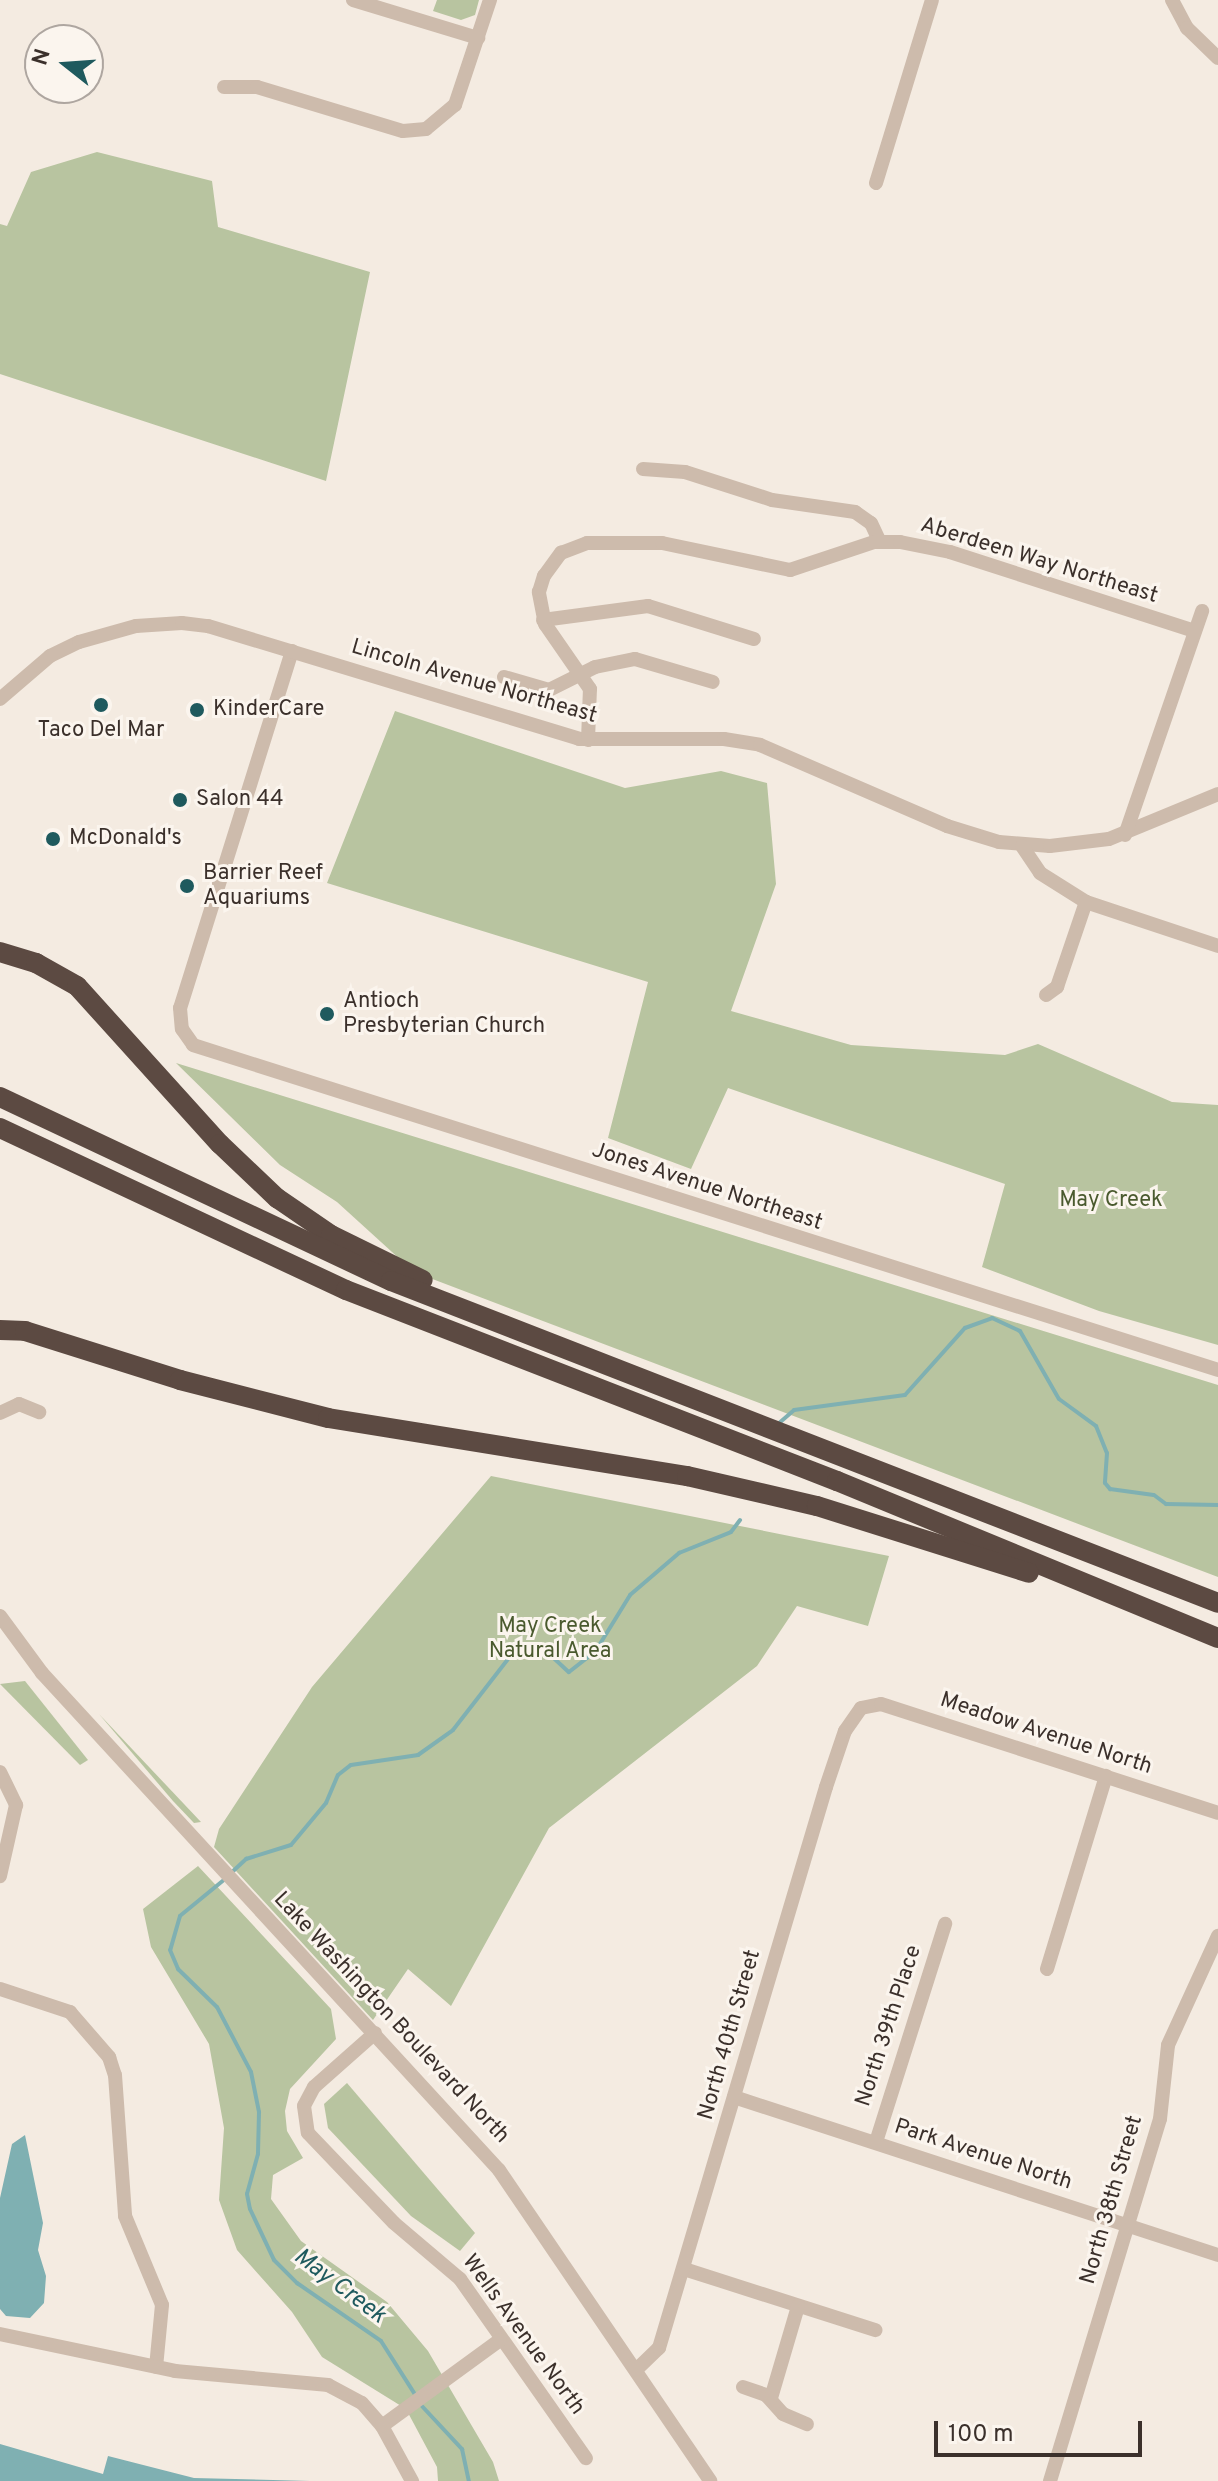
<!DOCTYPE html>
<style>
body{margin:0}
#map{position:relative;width:1218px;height:2481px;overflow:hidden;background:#f4ebe1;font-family:Overpass,sans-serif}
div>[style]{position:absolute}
.green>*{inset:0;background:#b8c4a0}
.water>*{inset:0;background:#7fb0b2}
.stream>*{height:4px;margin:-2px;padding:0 2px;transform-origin:2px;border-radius:2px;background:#7fb0b2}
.minor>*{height:14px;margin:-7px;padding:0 7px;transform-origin:7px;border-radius:7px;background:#cdbbac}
.highway>*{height:20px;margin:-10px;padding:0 10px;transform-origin:10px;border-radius:10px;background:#5c4a42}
.dots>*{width:22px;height:22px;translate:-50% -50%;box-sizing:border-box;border:4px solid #fbf5ee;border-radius:50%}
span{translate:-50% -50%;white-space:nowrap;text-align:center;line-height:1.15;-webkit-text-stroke:6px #fbf5ee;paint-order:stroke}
.street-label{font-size:22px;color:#3b302b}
.poi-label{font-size:22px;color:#3b302b}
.left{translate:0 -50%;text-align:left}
.park-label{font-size:22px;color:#4a5a2e}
.water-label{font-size:24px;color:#1f5a5e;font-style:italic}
.north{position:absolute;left:24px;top:24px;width:80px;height:80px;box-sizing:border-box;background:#fbf5ee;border:2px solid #aea6a0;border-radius:50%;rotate:287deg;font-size:22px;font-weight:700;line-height:32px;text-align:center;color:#3b302b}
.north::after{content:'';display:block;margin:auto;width:28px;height:36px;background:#1f5a5e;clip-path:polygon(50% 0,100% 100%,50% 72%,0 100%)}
.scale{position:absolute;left:934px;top:2421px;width:208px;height:36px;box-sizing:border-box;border:4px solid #3b302b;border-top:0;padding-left:10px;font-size:24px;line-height:28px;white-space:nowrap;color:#3b302b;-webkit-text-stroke:6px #fbf5ee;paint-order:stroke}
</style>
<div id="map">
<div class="green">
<i style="clip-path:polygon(437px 0,479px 0,475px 15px,461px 20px,433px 11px)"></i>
<i style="clip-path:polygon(97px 152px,212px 181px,218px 227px,370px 272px,326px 481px,0 374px,0 224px,7px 226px,31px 172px)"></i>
<i style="clip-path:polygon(395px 711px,625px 788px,721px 771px,767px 783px,776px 884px,731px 1011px,851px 1045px,1005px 1055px,1038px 1044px,1172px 1102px,1218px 1105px,1218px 1345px,1099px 1311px,982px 1267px,1005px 1184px,728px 1088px,691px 1169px,608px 1138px,648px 982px,327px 883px)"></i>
<i style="clip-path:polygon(176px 1063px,1218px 1385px,1218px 1577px,414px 1272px,337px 1202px,280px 1165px)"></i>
<i style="clip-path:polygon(491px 1476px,889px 1556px,868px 1626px,797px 1606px,757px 1666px,549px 1828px,451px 2006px,408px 1969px,373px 2020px,214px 1847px,219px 1829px,312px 1687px)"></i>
<i style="clip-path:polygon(25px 1681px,88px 1760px,80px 1765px,0 1684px)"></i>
<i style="clip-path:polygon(99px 1714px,201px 1822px,194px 1823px,173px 1801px)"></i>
<i style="clip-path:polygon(198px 1866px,331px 2009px,336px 2039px,290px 2089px,285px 2111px,287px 2131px,303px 2158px,273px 2175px,271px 2199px,301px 2241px,387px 2302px,428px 2351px,493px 2462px,499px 2481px,438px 2481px,437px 2467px,406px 2409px,322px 2357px,292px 2312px,237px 2250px,219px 2200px,224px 2128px,209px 2044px,151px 1947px,143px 1909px)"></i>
<i style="clip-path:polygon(347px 2083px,475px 2233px,460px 2251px,411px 2216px,328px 2128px,324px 2104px)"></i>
</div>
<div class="water">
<i style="clip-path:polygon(25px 2135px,43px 2223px,38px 2250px,46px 2276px,44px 2303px,30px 2318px,6px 2316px,0 2309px,0 2198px,12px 2144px)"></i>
<i style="clip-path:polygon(0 2444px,103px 2474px,108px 2456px,194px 2478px,310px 2481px,0 2481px)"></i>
</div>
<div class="stream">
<i style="left:778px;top:1424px;width:21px;rotate:-41deg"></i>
<i style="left:794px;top:1410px;width:112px;rotate:-7.7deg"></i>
<i style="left:905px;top:1395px;width:90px;rotate:-48.2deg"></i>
<i style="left:965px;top:1328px;width:29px;rotate:-20deg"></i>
<i style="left:992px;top:1318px;width:31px;rotate:25deg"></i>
<i style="left:1020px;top:1331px;width:78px;rotate:60.2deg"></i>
<i style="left:1059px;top:1399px;width:46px;rotate:36.1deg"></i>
<i style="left:1096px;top:1426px;width:29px;rotate:68deg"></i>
<i style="left:1107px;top:1453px;width:30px;rotate:94deg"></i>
<i style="left:1105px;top:1483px;width:8px;rotate:50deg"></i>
<i style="left:1110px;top:1489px;width:44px;rotate:7.8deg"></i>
<i style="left:1154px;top:1495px;width:15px;rotate:37deg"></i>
<i style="left:1166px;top:1504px;width:52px;rotate:1.1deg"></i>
<i style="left:231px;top:1873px;width:21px;rotate:-43deg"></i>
<i style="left:246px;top:1859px;width:47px;rotate:-17.3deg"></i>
<i style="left:291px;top:1845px;width:55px;rotate:-50.2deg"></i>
<i style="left:326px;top:1803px;width:30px;rotate:-67deg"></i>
<i style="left:338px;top:1775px;width:16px;rotate:-38deg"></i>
<i style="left:351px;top:1765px;width:68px;rotate:-8.5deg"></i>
<i style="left:418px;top:1755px;width:43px;rotate:-35.5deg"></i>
<i style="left:453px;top:1730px;width:101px;rotate:-52.2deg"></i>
<i style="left:515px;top:1650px;width:29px;rotate:-2deg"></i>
<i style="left:544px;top:1649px;width:34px;rotate:43deg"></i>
<i style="left:569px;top:1672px;width:33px;rotate:-38deg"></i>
<i style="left:595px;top:1652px;width:67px;rotate:-58.4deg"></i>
<i style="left:630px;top:1595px;width:65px;rotate:-40.6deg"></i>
<i style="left:679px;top:1553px;width:56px;rotate:-22deg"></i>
<i style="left:731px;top:1532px;width:15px;rotate:-53deg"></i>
<i style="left:225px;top:1879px;width:58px;rotate:140.6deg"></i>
<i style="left:180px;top:1916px;width:35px;rotate:106deg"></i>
<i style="left:170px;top:1950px;width:21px;rotate:67deg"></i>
<i style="left:178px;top:1969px;width:54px;rotate:44.3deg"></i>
<i style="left:217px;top:2007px;width:73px;rotate:62.4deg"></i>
<i style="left:251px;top:2072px;width:41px;rotate:78.7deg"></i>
<i style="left:259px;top:2112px;width:42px;rotate:91.4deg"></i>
<i style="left:258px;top:2154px;width:41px;rotate:105.4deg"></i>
<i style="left:247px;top:2194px;width:15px;rotate:79deg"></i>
<i style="left:250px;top:2209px;width:56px;rotate:64.8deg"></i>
<i style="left:274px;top:2260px;width:33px;rotate:45deg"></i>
<i style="left:297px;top:2283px;width:102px;rotate:34.6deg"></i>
<i style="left:381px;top:2341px;width:65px;rotate:57.5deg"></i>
<i style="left:420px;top:2404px;width:62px;rotate:47deg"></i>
<i style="left:462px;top:2449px;width:33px;rotate:78deg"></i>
</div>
<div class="minor">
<i style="left:353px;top:0;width:131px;rotate:16.9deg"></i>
<i style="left:1172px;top:0;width:32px;rotate:62deg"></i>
<i style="left:1187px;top:28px;width:43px;rotate:44.1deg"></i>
<i style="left:224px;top:87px;width:33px"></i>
<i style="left:257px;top:87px;width:152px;rotate:16.8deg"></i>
<i style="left:403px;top:131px;width:23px;rotate:-5deg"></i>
<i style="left:426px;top:129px;width:38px;rotate:-40deg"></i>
<i style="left:455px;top:105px;width:111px;rotate:-71.6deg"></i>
<i style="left:876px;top:183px;width:191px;rotate:-73deg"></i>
<i style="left:643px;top:469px;width:42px;rotate:4.1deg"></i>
<i style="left:685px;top:472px;width:91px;rotate:17.8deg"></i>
<i style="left:772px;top:500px;width:84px;rotate:8.2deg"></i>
<i style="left:855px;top:512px;width:19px;rotate:35deg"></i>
<i style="left:871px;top:523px;width:21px;rotate:65deg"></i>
<i style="left:543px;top:620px;width:106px;rotate:-7.6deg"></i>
<i style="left:648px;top:606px;width:111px;rotate:17.3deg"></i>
<i style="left:292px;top:651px;width:374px;rotate:107.4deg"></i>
<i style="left:180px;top:1008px;width:21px;rotate:85deg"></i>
<i style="left:182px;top:1029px;width:19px;rotate:55deg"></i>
<i style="left:193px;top:1045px;width:1075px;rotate:17.59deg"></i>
<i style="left:504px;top:677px;width:47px;rotate:16.1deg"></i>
<i style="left:549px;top:690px;width:51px;rotate:-26.6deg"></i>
<i style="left:595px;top:667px;width:41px;rotate:-11.3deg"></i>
<i style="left:635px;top:659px;width:81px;rotate:16.4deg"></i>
<i style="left:0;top:699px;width:66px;rotate:-40.7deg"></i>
<i style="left:50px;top:656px;width:32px;rotate:-26deg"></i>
<i style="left:79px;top:642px;width:59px;rotate:-15.7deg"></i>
<i style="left:136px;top:626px;width:46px;rotate:-3.7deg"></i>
<i style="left:182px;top:623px;width:26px;rotate:7deg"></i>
<i style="left:208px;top:626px;width:388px;rotate:16.9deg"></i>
<i style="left:579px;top:739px;width:145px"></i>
<i style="left:724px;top:739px;width:36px;rotate:9deg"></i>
<i style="left:760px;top:745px;width:204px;rotate:23.4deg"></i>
<i style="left:947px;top:826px;width:54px;rotate:17.1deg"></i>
<i style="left:999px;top:842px;width:51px;rotate:4.5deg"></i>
<i style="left:1050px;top:846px;width:59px;rotate:-6.8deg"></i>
<i style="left:1109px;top:839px;width:118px;rotate:-22.4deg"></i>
<i style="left:588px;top:740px;width:51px;rotate:-87.8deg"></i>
<i style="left:590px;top:689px;width:79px;rotate:-124.7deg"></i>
<i style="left:545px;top:624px;width:33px;rotate:-101deg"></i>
<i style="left:539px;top:592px;width:17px;rotate:-73deg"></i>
<i style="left:544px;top:576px;width:29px;rotate:-54deg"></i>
<i style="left:561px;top:553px;width:28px;rotate:-21deg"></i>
<i style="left:587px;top:543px;width:75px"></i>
<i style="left:662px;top:543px;width:131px;rotate:11.9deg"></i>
<i style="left:790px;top:570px;width:89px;rotate:-18.4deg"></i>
<i style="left:874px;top:542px;width:26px"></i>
<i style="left:900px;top:542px;width:51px;rotate:11.3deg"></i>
<i style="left:950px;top:552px;width:257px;rotate:17.9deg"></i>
<i style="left:1125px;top:835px;width:237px;rotate:-71deg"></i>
<i style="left:1022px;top:846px;width:32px;rotate:56deg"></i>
<i style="left:1040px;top:873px;width:54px;rotate:32.2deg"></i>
<i style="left:1086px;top:902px;width:139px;rotate:18.4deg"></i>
<i style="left:1046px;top:995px;width:14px;rotate:-36deg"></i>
<i style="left:1057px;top:987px;width:90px;rotate:-71.2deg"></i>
<i style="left:0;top:1413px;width:21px;rotate:-25deg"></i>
<i style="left:19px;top:1404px;width:22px;rotate:22deg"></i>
<i style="left:0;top:1616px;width:71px;rotate:53.6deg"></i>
<i style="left:42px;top:1673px;width:675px;rotate:47.4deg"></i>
<i style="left:499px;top:2170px;width:376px;rotate:55.8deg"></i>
<i style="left:0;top:1772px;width:37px;rotate:64deg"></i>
<i style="left:16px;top:1805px;width:73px;rotate:102.7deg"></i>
<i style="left:1047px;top:1969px;width:202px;rotate:-73deg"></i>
<i style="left:0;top:1989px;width:74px;rotate:18.2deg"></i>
<i style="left:70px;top:2012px;width:60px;rotate:49.1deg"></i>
<i style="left:109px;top:2057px;width:19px;rotate:72deg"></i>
<i style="left:115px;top:2075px;width:141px;rotate:85.9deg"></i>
<i style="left:125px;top:2216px;width:96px;rotate:67.4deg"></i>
<i style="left:162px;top:2305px;width:62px;rotate:95.5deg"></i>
<i style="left:375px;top:2033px;width:81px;rotate:138.5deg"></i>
<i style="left:314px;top:2087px;width:21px;rotate:118deg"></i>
<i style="left:304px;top:2106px;width:27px;rotate:82deg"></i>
<i style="left:308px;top:2133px;width:124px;rotate:46.3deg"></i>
<i style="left:394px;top:2223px;width:87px;rotate:40.3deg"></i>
<i style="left:460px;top:2279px;width:219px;rotate:54.9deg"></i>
<i style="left:734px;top:2097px;width:509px;rotate:18.08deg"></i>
<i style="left:876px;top:2142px;width:229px;rotate:-72.4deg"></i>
<i style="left:684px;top:2269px;width:201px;rotate:17.7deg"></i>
<i style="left:0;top:2334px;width:179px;rotate:11.9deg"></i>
<i style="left:175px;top:2371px;width:154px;rotate:5.2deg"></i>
<i style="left:328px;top:2385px;width:38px;rotate:28deg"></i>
<i style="left:362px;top:2403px;width:30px;rotate:49deg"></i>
<i style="left:382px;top:2426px;width:63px;rotate:61.4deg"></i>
<i style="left:636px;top:2370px;width:32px;rotate:-44deg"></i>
<i style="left:659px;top:2348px;width:585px;rotate:-73.42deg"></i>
<i style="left:826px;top:1787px;width:59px;rotate:-71.3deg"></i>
<i style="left:845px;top:1731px;width:28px;rotate:-55deg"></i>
<i style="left:861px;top:1708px;width:20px;rotate:-11deg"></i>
<i style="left:881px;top:1704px;width:354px;rotate:17.9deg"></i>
<i style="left:743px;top:2387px;width:24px;rotate:19deg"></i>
<i style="left:766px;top:2395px;width:25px;rotate:48deg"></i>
<i style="left:783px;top:2414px;width:26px;rotate:23deg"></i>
<i style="left:771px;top:2398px;width:96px;rotate:-73.6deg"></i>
<i style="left:382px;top:2426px;width:146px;rotate:-36.1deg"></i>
<i style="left:1050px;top:2481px;width:378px;rotate:-73.1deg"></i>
<i style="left:1160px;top:2119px;width:74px;rotate:-83.8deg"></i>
<i style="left:1168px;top:2045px;width:120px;rotate:-65.4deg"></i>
</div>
<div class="highway">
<i style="left:0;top:952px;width:38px;rotate:17deg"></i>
<i style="left:36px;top:963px;width:47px;rotate:29.3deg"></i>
<i style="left:77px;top:986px;width:213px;rotate:47.9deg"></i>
<i style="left:220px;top:1144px;width:79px;rotate:43.5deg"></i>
<i style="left:277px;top:1198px;width:65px;rotate:34.4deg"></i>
<i style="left:331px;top:1235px;width:102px;rotate:26.1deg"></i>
<i style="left:0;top:1097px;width:432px;rotate:25.2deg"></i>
<i style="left:391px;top:1281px;width:887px;rotate:21.27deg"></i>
<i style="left:0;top:1128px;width:382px;rotate:25.1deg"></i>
<i style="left:346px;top:1290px;width:527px;rotate:21.26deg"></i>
<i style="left:837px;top:1481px;width:412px;rotate:22.4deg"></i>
<i style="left:0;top:1330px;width:25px;rotate:2deg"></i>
<i style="left:25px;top:1331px;width:163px;rotate:17.5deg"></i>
<i style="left:180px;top:1380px;width:153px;rotate:14.4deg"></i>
<i style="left:328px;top:1418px;width:364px;rotate:9.2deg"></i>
<i style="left:687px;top:1476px;width:133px;rotate:13deg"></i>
<i style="left:817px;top:1506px;width:222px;rotate:17.5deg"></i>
</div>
<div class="dots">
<i style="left:101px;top:705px;background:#1f5a5e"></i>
<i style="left:197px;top:710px;background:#1f5a5e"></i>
<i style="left:180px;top:800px;background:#1f5a5e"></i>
<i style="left:53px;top:839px;background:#1f5a5e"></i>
<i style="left:187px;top:886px;background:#1f5a5e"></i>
<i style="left:327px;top:1014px;background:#1f5a5e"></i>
</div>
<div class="street-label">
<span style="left:1039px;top:561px;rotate:17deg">Aberdeen Way Northeast</span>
<span style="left:474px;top:682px;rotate:16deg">Lincoln Avenue Northeast</span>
<span style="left:707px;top:1187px;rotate:18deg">Jones Avenue Northeast</span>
<span style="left:1046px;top:1734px;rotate:18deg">Meadow Avenue North</span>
<span style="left:391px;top:2018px;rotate:47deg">Lake Washington Boulevard North</span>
<span style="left:889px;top:2026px;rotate:-72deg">North 39th Place</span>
<span style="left:730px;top:2035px;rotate:-74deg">North 40th Street</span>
<span style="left:983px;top:2155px;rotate:18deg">Park Avenue North</span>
<span style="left:1112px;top:2200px;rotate:-74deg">North 38th Street</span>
<span style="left:523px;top:2335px;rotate:54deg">Wells Avenue North</span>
</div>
<div class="poi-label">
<span class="left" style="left:213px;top:710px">KinderCare</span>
<span style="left:101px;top:731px">Taco Del Mar</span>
<span class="left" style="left:196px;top:800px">Salon 44</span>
<span class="left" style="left:69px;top:839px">McDonald's</span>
<span class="left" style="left:203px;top:886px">Barrier Reef<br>Aquariums</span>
<span class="left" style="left:343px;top:1014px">Antioch<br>Presbyterian Church</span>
</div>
<div class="park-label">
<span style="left:1111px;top:1201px">May Creek</span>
<span style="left:550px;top:1639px">May Creek<br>Natural Area</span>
</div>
<div class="water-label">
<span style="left:339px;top:2287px;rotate:37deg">May Creek</span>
</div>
<div class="north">N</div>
<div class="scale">100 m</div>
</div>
